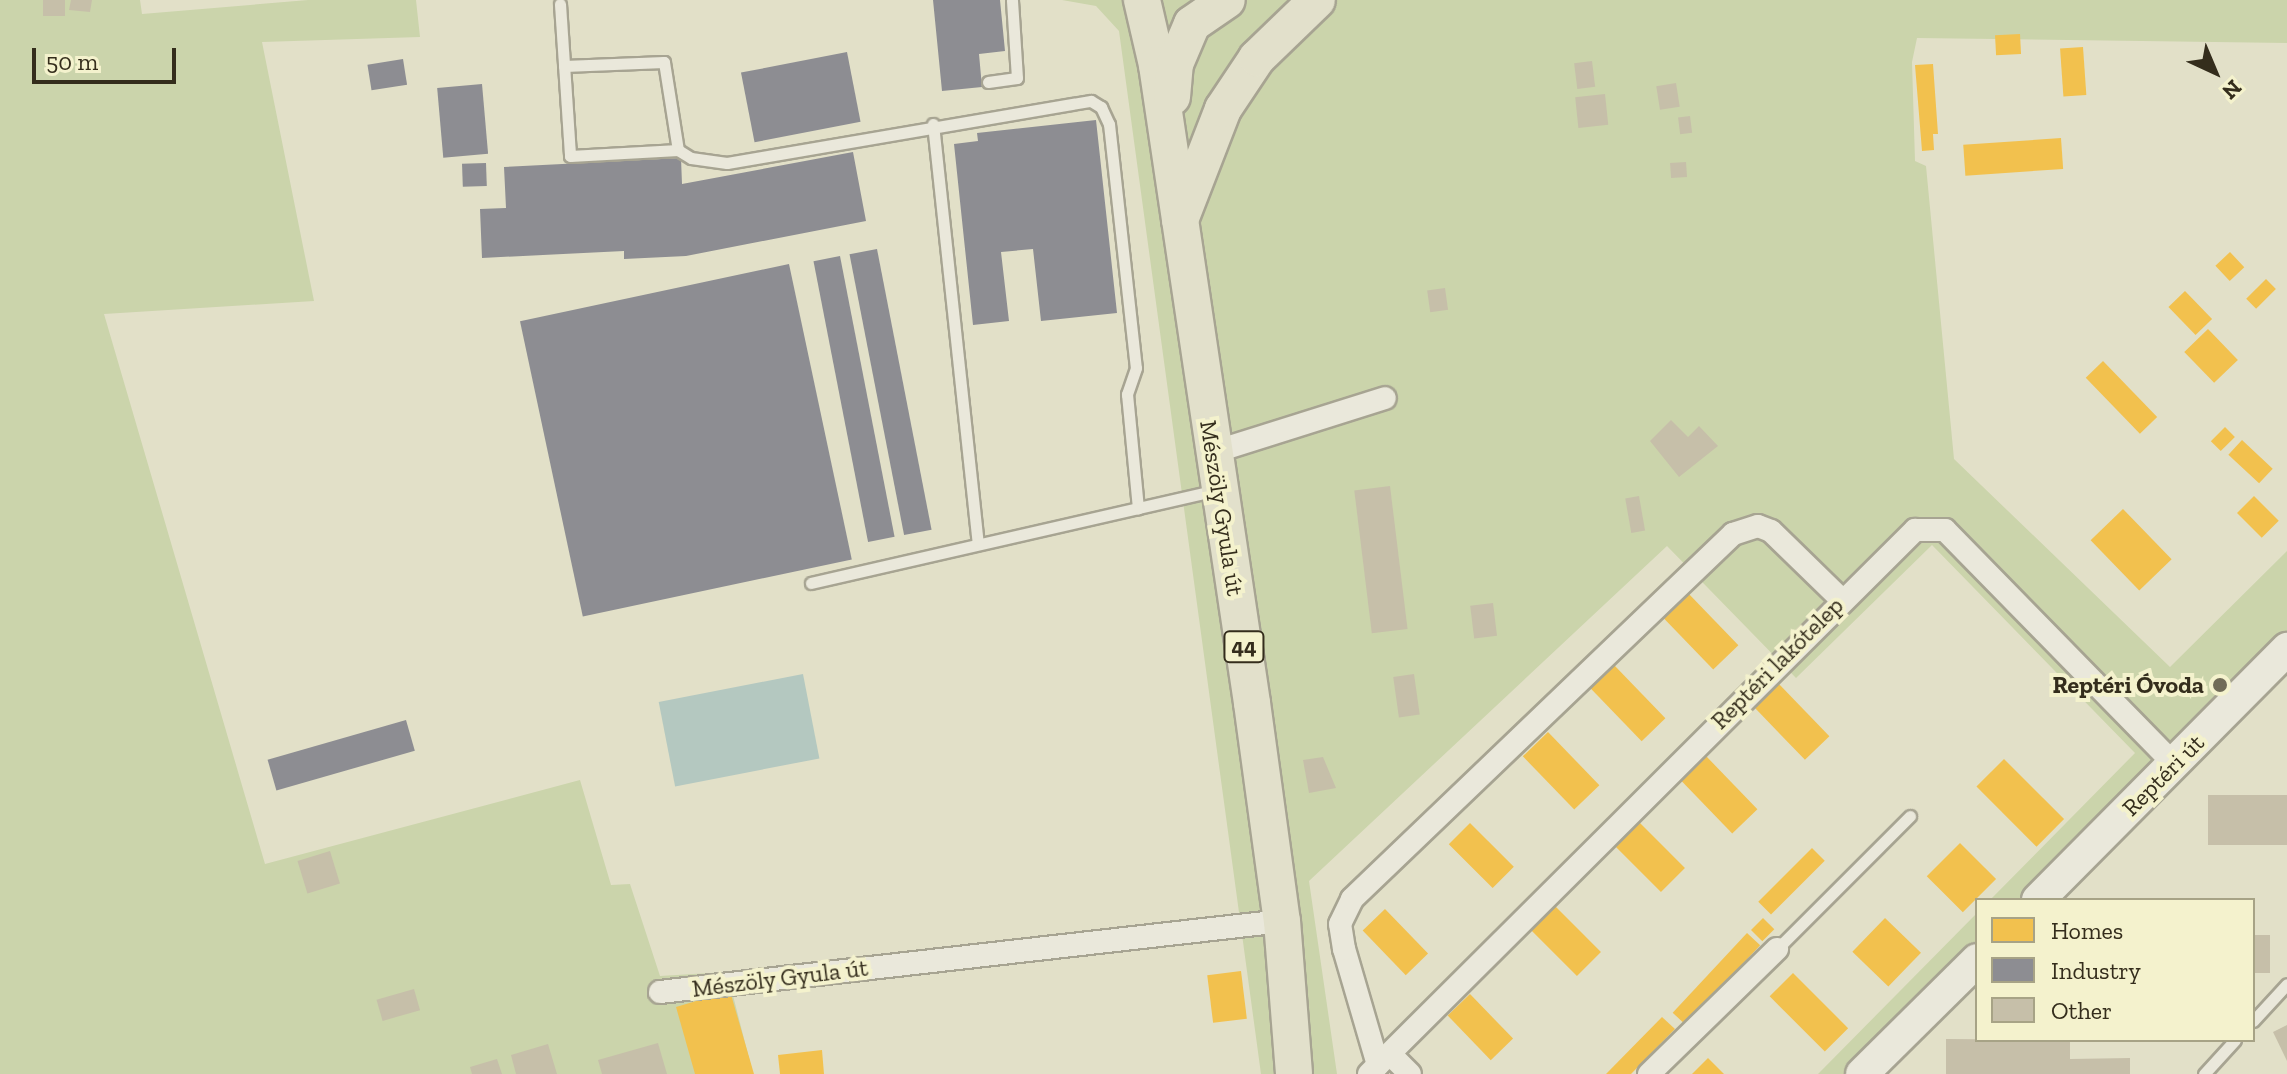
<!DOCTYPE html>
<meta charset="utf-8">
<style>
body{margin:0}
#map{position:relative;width:2287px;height:1074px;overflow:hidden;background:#e2e0c8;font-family:"Zilla Slab",serif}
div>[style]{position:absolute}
.green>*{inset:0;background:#cbd4ab}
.water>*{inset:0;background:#b4c8c0;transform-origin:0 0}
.homes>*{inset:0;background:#f2c14e;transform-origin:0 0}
.industry>*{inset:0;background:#8d8d92;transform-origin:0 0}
.building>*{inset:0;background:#c6bfa9;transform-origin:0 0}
.roads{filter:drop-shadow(2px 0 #a7a492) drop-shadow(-2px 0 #a7a492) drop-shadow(0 2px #a7a492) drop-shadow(0 -2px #a7a492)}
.lane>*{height:11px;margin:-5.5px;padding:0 5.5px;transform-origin:5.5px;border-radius:5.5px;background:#eae8db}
.street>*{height:22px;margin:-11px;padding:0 11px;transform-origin:11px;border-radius:11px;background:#eae8db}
.secondary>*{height:32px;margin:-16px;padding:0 16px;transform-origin:16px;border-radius:16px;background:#eae8db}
.primary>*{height:36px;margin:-18px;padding:0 18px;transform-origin:18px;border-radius:18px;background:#e2e0cb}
.dots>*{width:22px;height:22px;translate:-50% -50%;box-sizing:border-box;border:4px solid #f4f2cd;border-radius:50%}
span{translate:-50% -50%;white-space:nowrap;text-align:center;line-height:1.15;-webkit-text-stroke:8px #f4f2cd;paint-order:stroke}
.shield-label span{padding:2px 6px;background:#f4f2cd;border:2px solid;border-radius:6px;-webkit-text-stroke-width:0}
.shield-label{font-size:22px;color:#342d1c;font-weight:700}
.street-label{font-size:24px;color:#342d1c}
.poi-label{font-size:24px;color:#342d1c;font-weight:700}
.right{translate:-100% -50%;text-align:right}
.legend{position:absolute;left:1975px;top:898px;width:280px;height:144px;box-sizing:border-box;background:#f4f2cd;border:2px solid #a7a386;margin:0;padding:10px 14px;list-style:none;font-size:24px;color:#342d1c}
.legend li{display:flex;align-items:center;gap:16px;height:40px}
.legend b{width:40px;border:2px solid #a7a386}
.north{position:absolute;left:2175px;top:32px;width:80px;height:80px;-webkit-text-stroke:6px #f4f2cd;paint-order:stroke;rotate:136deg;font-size:22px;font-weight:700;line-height:32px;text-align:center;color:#342d1c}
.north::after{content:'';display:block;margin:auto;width:28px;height:36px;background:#342d1c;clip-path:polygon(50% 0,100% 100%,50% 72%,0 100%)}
.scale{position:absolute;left:32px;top:48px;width:144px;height:36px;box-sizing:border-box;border:4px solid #342d1c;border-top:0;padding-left:10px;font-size:24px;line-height:28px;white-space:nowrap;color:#342d1c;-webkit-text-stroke:6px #f4f2cd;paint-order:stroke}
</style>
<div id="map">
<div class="green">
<i style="clip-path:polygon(0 0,140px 0,142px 14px,308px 0,416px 0,420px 37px,262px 42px,314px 301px,104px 314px,265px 864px,580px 780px,611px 885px,630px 884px,660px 976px,727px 972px,753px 1074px,0 1074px)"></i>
<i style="clip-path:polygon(1062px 0,2287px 0,2287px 43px,1917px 38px,1912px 62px,1915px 161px,1926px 166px,1954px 459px,2170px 667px,2287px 551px,2287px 672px,2058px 900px,1990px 900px,2135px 753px,1932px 545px,1796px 678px,1667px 546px,1309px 881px,1337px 1074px,1261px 1074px,1119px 31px,1096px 6px)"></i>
<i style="clip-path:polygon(1977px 913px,1977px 980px,1883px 1074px,1818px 1074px)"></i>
</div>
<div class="water">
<i style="left:803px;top:674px;width:86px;height:147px;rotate:79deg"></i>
</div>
<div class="homes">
<i style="left:2020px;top:34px;width:20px;height:25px;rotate:87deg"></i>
<i style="left:2083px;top:47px;width:48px;height:23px;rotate:86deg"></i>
<i style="clip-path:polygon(1933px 64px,1938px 134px,1933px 134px,1934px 150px,1922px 151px,1915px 65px)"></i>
<i style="left:2061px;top:138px;width:31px;height:98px;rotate:86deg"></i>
<i style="left:2230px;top:252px;width:21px;height:20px;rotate:47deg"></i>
<i style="left:2266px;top:279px;width:14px;height:28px;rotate:45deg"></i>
<i style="left:2185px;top:291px;width:39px;height:23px;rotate:46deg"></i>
<i style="left:2208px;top:329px;width:43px;height:33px;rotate:46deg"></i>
<i style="left:2103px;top:361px;width:78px;height:24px;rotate:46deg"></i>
<i style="left:2225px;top:427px;width:14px;height:20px;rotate:45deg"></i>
<i style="left:2242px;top:440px;width:42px;height:20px;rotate:43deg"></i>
<i style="left:2254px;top:496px;width:35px;height:24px;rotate:45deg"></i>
<i style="left:2123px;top:509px;width:70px;height:45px;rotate:46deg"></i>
<i style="left:1687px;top:592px;width:74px;height:35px;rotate:46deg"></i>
<i style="left:1614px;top:665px;width:74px;height:33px;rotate:46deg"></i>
<i style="left:1778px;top:683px;width:74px;height:34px;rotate:46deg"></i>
<i style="left:1548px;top:732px;width:74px;height:35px;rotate:46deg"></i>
<i style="left:1706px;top:756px;width:74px;height:35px;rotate:46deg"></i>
<i style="left:2004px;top:759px;width:85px;height:39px;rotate:45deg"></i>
<i style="left:1639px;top:822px;width:65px;height:34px;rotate:45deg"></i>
<i style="left:1470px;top:823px;width:62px;height:30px;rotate:45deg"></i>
<i style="left:1960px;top:843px;width:51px;height:47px;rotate:45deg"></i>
<i style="left:1812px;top:848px;width:18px;height:76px;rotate:45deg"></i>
<i style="left:1555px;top:906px;width:65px;height:34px;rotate:45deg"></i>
<i style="left:1385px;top:909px;width:62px;height:31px;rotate:46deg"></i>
<i style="left:1763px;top:918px;width:16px;height:17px;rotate:45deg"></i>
<i style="left:1885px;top:918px;width:50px;height:47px;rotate:44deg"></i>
<i style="left:1747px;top:933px;width:18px;height:109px;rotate:43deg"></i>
<i style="left:1241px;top:971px;width:48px;height:34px;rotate:83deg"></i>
<i style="left:1793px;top:973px;width:78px;height:33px;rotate:45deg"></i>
<i style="clip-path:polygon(730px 991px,754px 1074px,695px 1074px,676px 1007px)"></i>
<i style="left:1470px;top:994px;width:62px;height:31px;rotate:46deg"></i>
<i style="clip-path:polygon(1662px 1017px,1675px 1029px,1631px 1074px,1606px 1074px)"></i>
<i style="clip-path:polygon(822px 1050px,824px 1074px,780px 1074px,778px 1055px)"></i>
<i style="clip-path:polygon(1708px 1058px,1724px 1074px,1692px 1074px)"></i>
</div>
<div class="industry">
<i style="clip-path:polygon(933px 0,1000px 0,1005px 51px,979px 54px,982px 87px,942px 91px)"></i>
<i style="left:847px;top:52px;width:71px;height:108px;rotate:79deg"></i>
<i style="left:403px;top:59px;width:26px;height:36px;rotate:81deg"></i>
<i style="left:482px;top:84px;width:70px;height:45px;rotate:85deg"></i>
<i style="clip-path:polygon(1096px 120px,1117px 313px,1041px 321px,1033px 249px,1001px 252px,1009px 321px,973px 325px,954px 144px,978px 141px,977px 133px)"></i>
<i style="clip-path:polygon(853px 152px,866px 221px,686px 256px,624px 259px,624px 251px,482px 258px,480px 209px,506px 208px,504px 167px,681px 158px,682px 184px)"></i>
<i style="left:486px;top:163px;width:23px;height:24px;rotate:88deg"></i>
<i style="left:877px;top:249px;width:286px;height:28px;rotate:79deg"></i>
<i style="left:840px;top:256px;width:286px;height:27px;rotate:79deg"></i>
<i style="left:789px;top:264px;width:302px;height:275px;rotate:78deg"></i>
<i style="left:406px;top:720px;width:32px;height:144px;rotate:74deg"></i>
</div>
<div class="building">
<i style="left:43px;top:0;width:22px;height:16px"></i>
<i style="clip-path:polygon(71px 0,92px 0,90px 12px,69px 10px)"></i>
<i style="left:1592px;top:61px;width:26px;height:18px;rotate:83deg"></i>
<i style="left:1676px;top:83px;width:24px;height:20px;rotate:81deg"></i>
<i style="left:1605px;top:94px;width:31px;height:30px;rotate:84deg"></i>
<i style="left:1690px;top:116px;width:17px;height:12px;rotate:83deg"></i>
<i style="left:1686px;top:162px;width:15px;height:16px;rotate:86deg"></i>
<i style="left:1445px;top:288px;width:22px;height:18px;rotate:82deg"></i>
<i style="clip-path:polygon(1671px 420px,1688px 437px,1699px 426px,1718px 446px,1679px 477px,1650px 441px)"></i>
<i style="left:1390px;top:486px;width:144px;height:36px;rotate:83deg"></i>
<i style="left:1639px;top:496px;width:35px;height:14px;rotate:80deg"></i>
<i style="left:1493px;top:603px;width:33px;height:23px;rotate:83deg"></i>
<i style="left:1414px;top:674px;width:41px;height:21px;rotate:82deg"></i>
<i style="clip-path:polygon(1323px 757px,1336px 788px,1309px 793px,1303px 760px)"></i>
<i style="left:2287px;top:795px;width:50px;height:79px;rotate:90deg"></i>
<i style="left:330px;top:851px;width:34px;height:34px;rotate:73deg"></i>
<i style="left:2253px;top:935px;width:17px;height:38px"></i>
<i style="left:414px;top:989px;width:22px;height:39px;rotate:74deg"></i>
<i style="clip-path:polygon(2287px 1025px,2287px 1061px,2273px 1032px)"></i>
<i style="clip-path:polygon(1946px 1039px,2070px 1040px,2070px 1059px,2130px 1058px,2130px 1074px,1946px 1074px)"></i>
<i style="clip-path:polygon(658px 1043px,667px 1074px,602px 1074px,598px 1060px)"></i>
<i style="clip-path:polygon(548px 1044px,557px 1074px,516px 1074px,511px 1055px)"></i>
<i style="clip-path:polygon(497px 1059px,502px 1074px,472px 1074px,470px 1067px)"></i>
</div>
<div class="roads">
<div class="lane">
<i style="left:560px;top:4px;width:152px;rotate:86.2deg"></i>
<i style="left:570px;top:156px;width:108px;rotate:-3.2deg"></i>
<i style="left:678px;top:150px;width:15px;rotate:32deg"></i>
<i style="left:691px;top:158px;width:36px;rotate:8deg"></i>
<i style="left:727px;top:163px;width:369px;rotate:-9.7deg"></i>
<i style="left:1091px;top:101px;width:12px;rotate:31deg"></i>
<i style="left:1101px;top:107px;width:19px;rotate:65deg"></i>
<i style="left:1109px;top:124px;width:245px;rotate:83.7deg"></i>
<i style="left:1136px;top:368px;width:28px;rotate:109deg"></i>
<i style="left:1127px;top:394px;width:115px;rotate:84.5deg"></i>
<i style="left:564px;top:66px;width:100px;rotate:-2.3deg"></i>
<i style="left:664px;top:62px;width:89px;rotate:81deg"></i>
<i style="left:988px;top:82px;width:29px;rotate:-8deg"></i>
<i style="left:1017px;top:78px;width:78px;rotate:-93.7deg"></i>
<i style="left:933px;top:124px;width:421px;rotate:83.9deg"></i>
<i style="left:811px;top:583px;width:416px;rotate:-12.9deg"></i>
<i style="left:1777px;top:949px;width:188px;rotate:-45deg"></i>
<i style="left:2253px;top:1021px;width:50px;rotate:-47.4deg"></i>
<i style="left:2204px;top:1074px;width:46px;rotate:-47.6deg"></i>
</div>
<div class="street">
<i style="left:1214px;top:452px;width:179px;rotate:-17.5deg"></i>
<i style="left:660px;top:992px;width:626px;rotate:-6.51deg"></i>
<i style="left:1390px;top:1054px;width:28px;rotate:45deg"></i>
<i style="left:1378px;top:1065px;width:121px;rotate:-106.3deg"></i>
<i style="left:1344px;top:949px;width:25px;rotate:-99deg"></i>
<i style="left:1340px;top:924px;width:28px;rotate:-64deg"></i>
<i style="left:1352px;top:899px;width:528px;rotate:-43.77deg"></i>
<i style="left:1733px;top:534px;width:26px;rotate:-18deg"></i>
<i style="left:1758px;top:526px;width:14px;rotate:21deg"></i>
<i style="left:1771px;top:531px;width:98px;rotate:44.2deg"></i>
<i style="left:1369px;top:1074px;width:771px;rotate:-44.89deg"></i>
<i style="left:1915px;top:530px;width:30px"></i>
<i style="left:1945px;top:530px;width:327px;rotate:45.6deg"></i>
<i style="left:1649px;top:1074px;width:179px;rotate:-44.3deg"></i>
</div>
<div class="secondary">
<i style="left:2038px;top:900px;width:354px;rotate:-45.2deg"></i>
<i style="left:1862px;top:1074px;width:162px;rotate:-44.7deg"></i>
</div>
<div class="primary">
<i style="left:1142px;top:0;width:67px;rotate:77deg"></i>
<i style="left:1157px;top:65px;width:645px;rotate:81.53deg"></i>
<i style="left:1252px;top:703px;width:220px;rotate:82.2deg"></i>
<i style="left:1282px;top:921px;width:153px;rotate:85.5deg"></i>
<i style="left:1172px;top:97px;width:33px;rotate:-85deg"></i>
<i style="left:1175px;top:64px;width:43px;rotate:-67deg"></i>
<i style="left:1192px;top:24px;width:42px;rotate:-34.4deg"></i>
<i style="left:1180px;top:220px;width:119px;rotate:-68.8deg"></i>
<i style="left:1223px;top:109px;width:61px;rotate:-56.3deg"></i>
<i style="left:1257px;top:58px;width:83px;rotate:-44deg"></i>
</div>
</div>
<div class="dots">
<i style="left:2220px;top:685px;background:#716c58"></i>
</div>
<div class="shield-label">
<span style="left:1244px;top:647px">44</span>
</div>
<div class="street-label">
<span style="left:1222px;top:508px;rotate:81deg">Mészöly Gyula út</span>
<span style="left:1777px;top:663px;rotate:-45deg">Reptéri lakótelep</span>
<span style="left:2163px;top:775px;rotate:-45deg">Reptéri út</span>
<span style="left:780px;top:978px;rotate:-7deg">Mészöly Gyula út</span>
</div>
<div class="poi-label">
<span class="right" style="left:2204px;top:685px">Reptéri Óvoda</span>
</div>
<ul class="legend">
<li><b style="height:22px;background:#f2c14e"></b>Homes</li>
<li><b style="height:22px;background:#8d8d92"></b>Industry</li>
<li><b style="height:22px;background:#c6bfa9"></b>Other</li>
</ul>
<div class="north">N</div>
<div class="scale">50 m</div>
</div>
